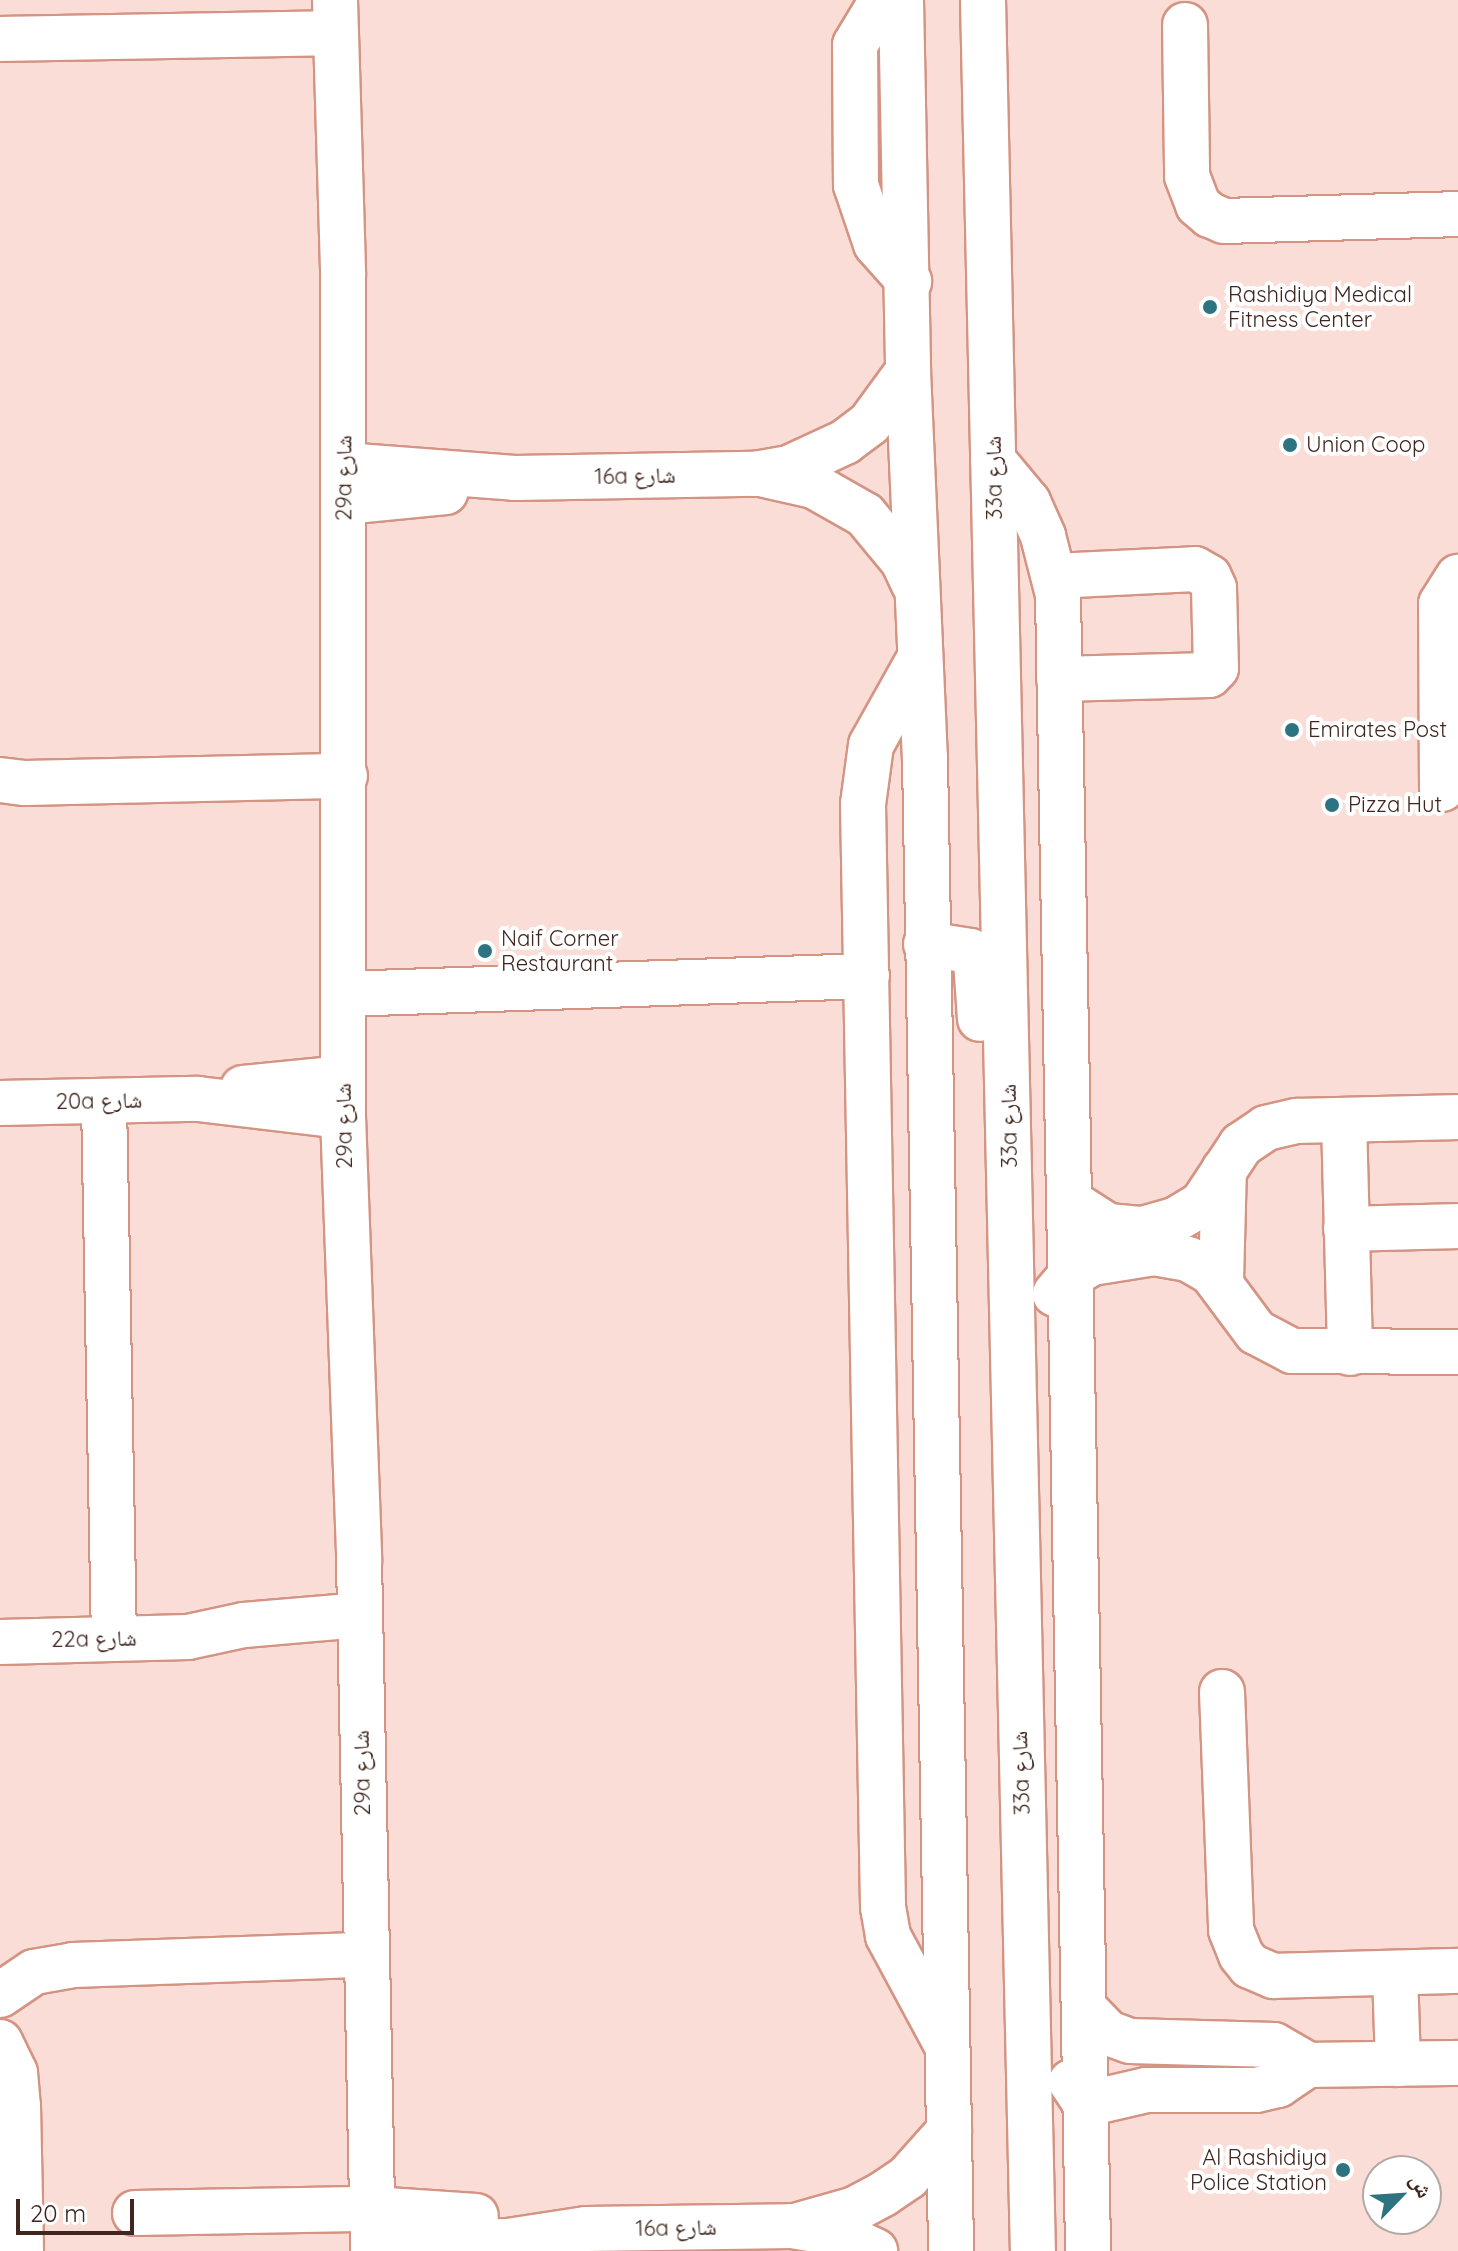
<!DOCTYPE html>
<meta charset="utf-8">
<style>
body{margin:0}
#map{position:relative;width:1458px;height:2251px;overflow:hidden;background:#f9ddd6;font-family:Quicksand,"Noto Naskh Arabic",sans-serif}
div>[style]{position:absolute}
.roads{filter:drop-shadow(2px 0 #d49483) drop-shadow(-2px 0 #d49483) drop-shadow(0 2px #d49483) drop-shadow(0 -2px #d49483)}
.minor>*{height:44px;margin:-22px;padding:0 22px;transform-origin:22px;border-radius:22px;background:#fff}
.dots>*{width:22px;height:22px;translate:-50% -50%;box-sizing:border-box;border:4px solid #fff;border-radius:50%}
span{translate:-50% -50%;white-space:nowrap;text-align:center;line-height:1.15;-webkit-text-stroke:8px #fff;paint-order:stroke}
.poi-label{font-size:22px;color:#40261f}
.left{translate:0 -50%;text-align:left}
.right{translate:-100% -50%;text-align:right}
.street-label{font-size:22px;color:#40261f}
.north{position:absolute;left:1362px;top:2155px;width:80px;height:80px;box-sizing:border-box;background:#fff;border:2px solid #b3a8a5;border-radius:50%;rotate:65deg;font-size:22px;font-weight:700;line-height:32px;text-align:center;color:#40261f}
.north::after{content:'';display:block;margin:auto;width:28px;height:36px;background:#2e7382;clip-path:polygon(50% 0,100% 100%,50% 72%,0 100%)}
.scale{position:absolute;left:16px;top:2199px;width:118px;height:36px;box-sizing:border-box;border:4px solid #40261f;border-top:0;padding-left:10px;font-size:24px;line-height:28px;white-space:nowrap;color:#40261f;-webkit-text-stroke:6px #fff;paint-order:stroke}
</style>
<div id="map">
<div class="roads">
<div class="minor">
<i style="left:335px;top:0;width:276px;rotate:88.3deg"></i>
<i style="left:343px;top:276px;width:840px;rotate:90deg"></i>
<i style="left:343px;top:1116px;width:444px;rotate:87.9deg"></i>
<i style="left:359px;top:1560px;width:691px;rotate:88.84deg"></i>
<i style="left:882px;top:0;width:52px;rotate:121deg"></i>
<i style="left:855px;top:45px;width:140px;rotate:89.6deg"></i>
<i style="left:856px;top:185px;width:62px;rotate:71.3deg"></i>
<i style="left:876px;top:244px;width:50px;rotate:48.3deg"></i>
<i style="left:901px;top:0;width:371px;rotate:88.9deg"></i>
<i style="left:908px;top:371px;width:387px;rotate:87.5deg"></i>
<i style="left:925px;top:758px;width:1493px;rotate:89deg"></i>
<i style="left:983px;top:0;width:2252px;rotate:88.73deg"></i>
<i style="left:1185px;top:25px;width:151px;rotate:89.2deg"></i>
<i style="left:1187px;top:176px;width:31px;rotate:69deg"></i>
<i style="left:1198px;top:205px;width:16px;rotate:40deg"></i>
<i style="left:1210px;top:215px;width:15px;rotate:23deg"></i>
<i style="left:1224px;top:221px;width:234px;rotate:-1.7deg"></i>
<i style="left:0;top:39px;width:335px;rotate:-1deg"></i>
<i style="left:993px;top:460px;width:55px;rotate:50.2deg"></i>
<i style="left:1028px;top:502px;width:37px;rotate:66deg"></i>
<i style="left:1043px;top:536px;width:61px;rotate:75.7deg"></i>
<i style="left:1058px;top:595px;width:1656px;rotate:88.96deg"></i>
<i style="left:344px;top:465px;width:171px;rotate:4.3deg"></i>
<i style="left:515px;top:478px;width:240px;rotate:-1deg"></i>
<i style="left:755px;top:474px;width:35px;rotate:-10deg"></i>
<i style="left:789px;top:468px;width:62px;rotate:-24.9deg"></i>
<i style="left:845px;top:442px;width:31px;rotate:-37deg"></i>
<i style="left:870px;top:423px;width:64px;rotate:-53.8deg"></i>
<i style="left:765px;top:475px;width:50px;rotate:12.7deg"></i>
<i style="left:814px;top:486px;width:59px;rotate:29.6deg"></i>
<i style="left:865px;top:515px;width:60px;rotate:50.4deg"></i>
<i style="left:903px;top:561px;width:26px;rotate:65deg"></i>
<i style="left:344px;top:502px;width:102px;rotate:-5.6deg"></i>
<i style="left:1054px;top:576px;width:141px;rotate:-2.8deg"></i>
<i style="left:1195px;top:569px;width:16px;rotate:30deg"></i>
<i style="left:1209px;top:577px;width:12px;rotate:66deg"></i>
<i style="left:1214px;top:588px;width:80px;rotate:88.6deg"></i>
<i style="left:1216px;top:668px;width:10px;rotate:135deg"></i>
<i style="left:1209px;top:675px;width:150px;rotate:178.5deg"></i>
<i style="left:918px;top:661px;width:96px;rotate:119.2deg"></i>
<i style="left:871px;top:745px;width:60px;rotate:97.7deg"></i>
<i style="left:863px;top:804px;width:1103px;rotate:88.96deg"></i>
<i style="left:883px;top:1907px;width:29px;rotate:80deg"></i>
<i style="left:888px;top:1936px;width:120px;rotate:61.7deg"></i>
<i style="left:0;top:780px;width:25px;rotate:7deg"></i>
<i style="left:25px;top:783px;width:320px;rotate:-1.3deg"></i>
<i style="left:1442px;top:789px;width:185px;rotate:-90.3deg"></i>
<i style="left:1441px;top:604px;width:32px;rotate:-58deg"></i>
<i style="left:926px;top:944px;width:45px;rotate:9deg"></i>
<i style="left:970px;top:951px;width:11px;rotate:56deg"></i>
<i style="left:976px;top:960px;width:59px;rotate:86.1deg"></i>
<i style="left:344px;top:994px;width:523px;rotate:-1.97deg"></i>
<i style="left:243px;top:1088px;width:100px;rotate:-5.7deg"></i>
<i style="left:104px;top:1101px;width:538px;rotate:88.94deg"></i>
<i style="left:0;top:1103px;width:198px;rotate:-1.2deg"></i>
<i style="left:198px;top:1099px;width:146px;rotate:6.7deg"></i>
<i style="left:1344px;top:1120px;width:233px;rotate:88.5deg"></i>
<i style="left:1069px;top:1201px;width:46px;rotate:32.7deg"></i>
<i style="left:1108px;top:1226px;width:35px;rotate:5deg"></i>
<i style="left:1143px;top:1229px;width:33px;rotate:-16deg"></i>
<i style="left:1175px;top:1220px;width:31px;rotate:-31deg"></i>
<i style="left:1202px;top:1204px;width:71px;rotate:-56.5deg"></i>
<i style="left:1241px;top:1145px;width:30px;rotate:-34deg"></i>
<i style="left:1266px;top:1128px;width:32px;rotate:-13deg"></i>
<i style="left:1297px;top:1121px;width:161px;rotate:-1.4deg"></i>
<i style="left:1346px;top:1229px;width:112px;rotate:-1.5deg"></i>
<i style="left:1221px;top:1281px;width:111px;rotate:-88.5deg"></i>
<i style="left:1055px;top:1294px;width:23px;rotate:-50deg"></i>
<i style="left:1070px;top:1276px;width:26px;rotate:-31deg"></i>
<i style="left:1092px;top:1263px;width:63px;rotate:-9.2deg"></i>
<i style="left:1154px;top:1253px;width:35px;rotate:10deg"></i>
<i style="left:1188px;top:1259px;width:28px;rotate:30deg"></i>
<i style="left:1212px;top:1273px;width:74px;rotate:53.3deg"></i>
<i style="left:1256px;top:1332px;width:41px;rotate:27.8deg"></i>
<i style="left:1292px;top:1351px;width:166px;rotate:0.3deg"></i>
<i style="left:0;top:1642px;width:188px;rotate:-1.5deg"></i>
<i style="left:188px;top:1637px;width:57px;rotate:-12.1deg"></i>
<i style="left:244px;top:1625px;width:116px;rotate:-4.9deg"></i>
<i style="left:1222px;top:1692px;width:238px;rotate:87.8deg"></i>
<i style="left:1231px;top:1930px;width:27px;rotate:68deg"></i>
<i style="left:1241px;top:1955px;width:14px;rotate:51deg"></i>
<i style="left:1250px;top:1966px;width:26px;rotate:23deg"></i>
<i style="left:1274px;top:1976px;width:184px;rotate:-1.6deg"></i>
<i style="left:1395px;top:1973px;width:91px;rotate:88.1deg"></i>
<i style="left:0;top:1995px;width:41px;rotate:-34.1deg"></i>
<i style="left:34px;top:1972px;width:40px;rotate:-10deg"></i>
<i style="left:73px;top:1965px;width:291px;rotate:-2deg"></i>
<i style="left:1084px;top:2008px;width:35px;rotate:46deg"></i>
<i style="left:1108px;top:2033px;width:23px;rotate:20deg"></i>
<i style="left:1130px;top:2041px;width:144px;rotate:1.6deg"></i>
<i style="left:1274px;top:2045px;width:39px;rotate:30deg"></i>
<i style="left:0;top:2042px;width:34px;rotate:64deg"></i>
<i style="left:15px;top:2073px;width:33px;rotate:85deg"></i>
<i style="left:18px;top:2106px;width:145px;rotate:88.8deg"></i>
<i style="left:1071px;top:2082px;width:27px;rotate:56deg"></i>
<i style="left:1086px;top:2104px;width:62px;rotate:-13.1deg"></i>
<i style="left:1146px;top:2090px;width:110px"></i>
<i style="left:1256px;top:2090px;width:23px;rotate:-13deg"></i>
<i style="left:1278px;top:2085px;width:36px;rotate:-34deg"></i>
<i style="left:1308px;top:2065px;width:150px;rotate:-0.8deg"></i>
<i style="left:135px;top:2213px;width:237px;rotate:-1deg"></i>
<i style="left:372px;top:2209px;width:104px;rotate:3.9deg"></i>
<i style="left:799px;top:2225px;width:58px;rotate:-15.9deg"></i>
<i style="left:855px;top:2209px;width:32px;rotate:-28deg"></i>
<i style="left:883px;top:2194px;width:30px;rotate:-34deg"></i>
<i style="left:908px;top:2177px;width:62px;rotate:-48.3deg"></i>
<i style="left:373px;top:2244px;width:135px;rotate:-1.3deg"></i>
<i style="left:508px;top:2241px;width:79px;rotate:-8.7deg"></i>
<i style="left:586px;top:2229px;width:206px;rotate:-0.8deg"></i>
<i style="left:792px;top:2226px;width:48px;rotate:9.7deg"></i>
<i style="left:839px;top:2234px;width:40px;rotate:25deg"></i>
</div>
</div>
<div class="dots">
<i style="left:1210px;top:307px;background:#2e7382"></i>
<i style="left:1290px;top:445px;background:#2e7382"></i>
<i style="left:1292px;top:730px;background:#2e7382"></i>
<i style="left:1332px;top:805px;background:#2e7382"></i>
<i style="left:485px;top:951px;background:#2e7382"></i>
<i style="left:1343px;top:2170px;background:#2e7382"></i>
</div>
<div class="poi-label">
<span class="left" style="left:1228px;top:307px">Rashidiya Medical<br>Fitness Center</span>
<span class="left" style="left:1306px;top:445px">Union Coop</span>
<span class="left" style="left:1308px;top:730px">Emirates Post</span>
<span class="left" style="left:1348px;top:805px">Pizza Hut</span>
<span class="left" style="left:501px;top:951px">Naif Corner<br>Restaurant</span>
<span class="right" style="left:1327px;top:2170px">Al Rashidiya<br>Police Station</span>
</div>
<div class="street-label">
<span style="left:635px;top:476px;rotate:-1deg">16a شارع</span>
<span style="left:344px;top:478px;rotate:-90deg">29a شارع</span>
<span style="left:994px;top:478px;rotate:-91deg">33a شارع</span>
<span style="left:99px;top:1101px;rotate:-1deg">20a شارع</span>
<span style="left:344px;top:1126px;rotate:-91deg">29a شارع</span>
<span style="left:1009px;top:1126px;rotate:-91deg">33a شارع</span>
<span style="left:94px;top:1639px;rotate:-1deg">22a شارع</span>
<span style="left:362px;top:1773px;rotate:-91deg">29a شارع</span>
<span style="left:1021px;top:1773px;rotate:-92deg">33a شارع</span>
<span style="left:676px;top:2228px;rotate:-1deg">16a شارع</span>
</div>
<div class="north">ش</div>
<div class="scale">20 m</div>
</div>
